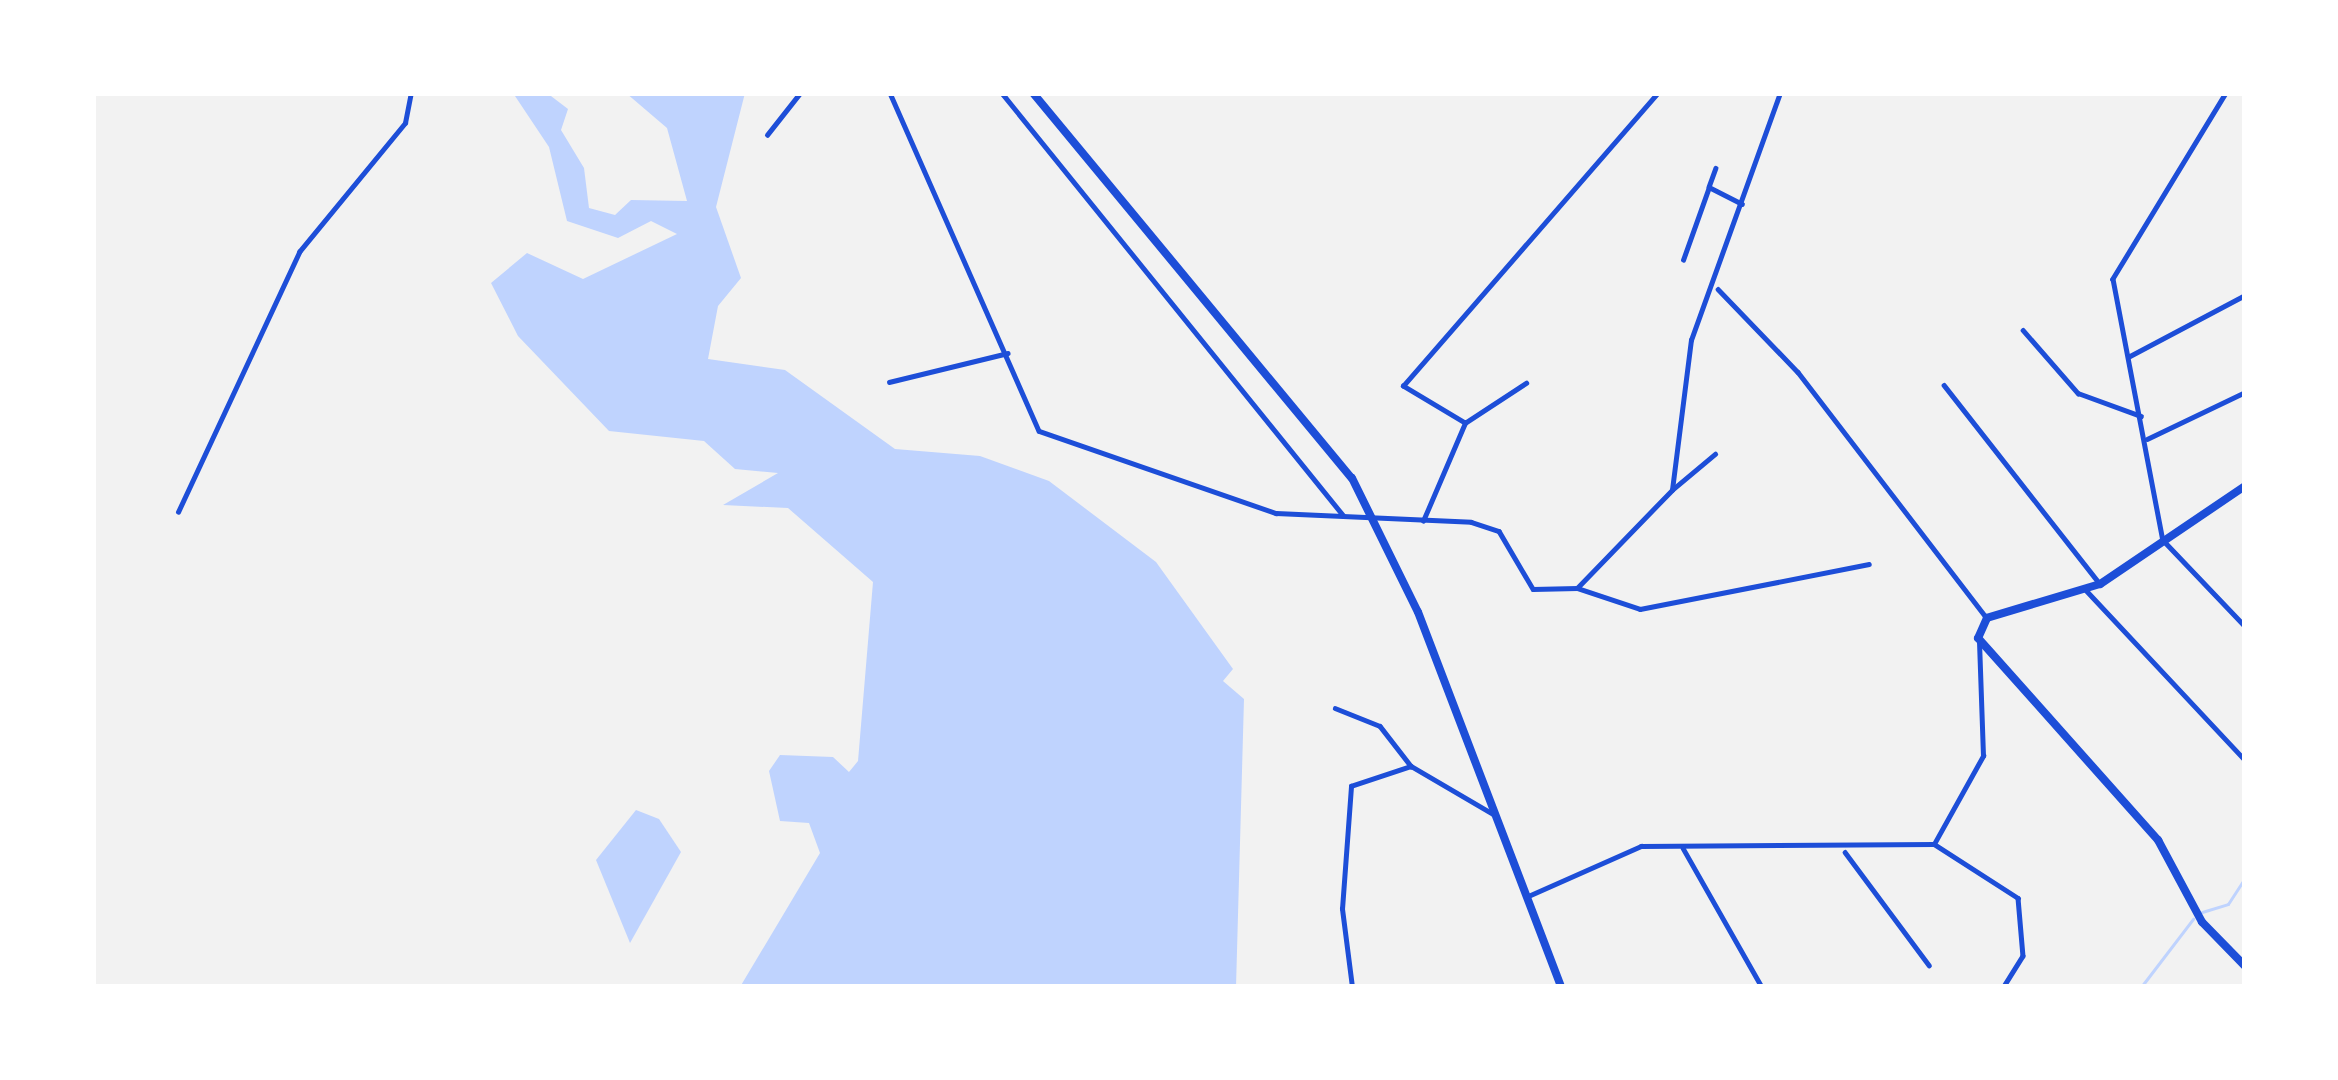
<!DOCTYPE html>
<style>
body{margin:0}
#map{position:relative;width:2338px;height:1080px;overflow:hidden;background:#f2f2f2;font-family:"Roboto Condensed",sans-serif}
div>[style]{position:absolute}
.water>*{inset:0;background:#bfd3fe}
.stream>*{height:3px;margin:-1.5px;padding:0 1.5px;transform-origin:1.5px;border-radius:1.5px;background:#bfd3fe}
.minor>*{height:4.5px;margin:-2.25px;padding:0 2.25px;transform-origin:2.25px;border-radius:2.25px;background:#1d4ed8}
.secondary>*{height:8px;margin:-4px;padding:0 4px;transform-origin:4px;border-radius:4px;background:#1d4ed8}
.primary>*{height:8px;margin:-4px;padding:0 4px;transform-origin:4px;border-radius:4px;background:#1d4ed8}
span{translate:-50% -50%;white-space:nowrap;text-align:center;line-height:1.15;-webkit-text-stroke:12px #fff;paint-order:stroke}
.frame{position:absolute;inset:0;border:96px solid #fff;pointer-events:none}
</style>
<div id="map">
<div class="water">
<i style="clip-path:polygon(513px 93px,547px 93px,568px 109px,561px 130px,584px 168px,589px 208px,615px 215px,631px 200px,687px 201px,667px 128px,626px 93px,745px 93px,716px 207px,741px 278px,718px 306px,708px 359px,785px 370px,895px 449px,980px 456px,1049px 481px,1156px 562px,1233px 669px,1223px 681px,1244px 699px,1236px 987px,740px 987px,820px 853px,809px 823px,780px 821px,769px 771px,780px 755px,833px 757px,849px 772px,858px 761px,873px 582px,788px 508px,723px 505px,778px 473px,735px 469px,704px 441px,609px 431px,518px 336px,491px 283px,527px 253px,583px 279px,677px 234px,651px 221px,618px 238px,567px 221px,549px 147px)"></i>
<i style="clip-path:polygon(636px 810px,659px 819px,681px 852px,630px 943px,596px 860px)"></i>
</div>
<div class="stream">
<i style="left:2202px;top:912px;width:27px;rotate:-17deg"></i>
<i style="left:2228px;top:904px;width:31px;rotate:-57deg"></i>
<i style="left:2141px;top:987px;width:86px;rotate:-52.6deg"></i>
</div>
<div class="minor">
<i style="left:890px;top:93px;width:369px;rotate:66.2deg"></i>
<i style="left:1039px;top:431px;width:251px;rotate:19.1deg"></i>
<i style="left:1276px;top:513px;width:195px;rotate:2.6deg"></i>
<i style="left:1471px;top:522px;width:29px;rotate:18deg"></i>
<i style="left:1499px;top:531px;width:67px;rotate:59.6deg"></i>
<i style="left:1533px;top:589px;width:44px;rotate:-1.3deg"></i>
<i style="left:1577px;top:588px;width:66px;rotate:18.4deg"></i>
<i style="left:1640px;top:609px;width:233px;rotate:-11.1deg"></i>
<i style="left:1002px;top:93px;width:543px;rotate:51.06deg"></i>
<i style="left:2226px;top:93px;width:218px;rotate:121.3deg"></i>
<i style="left:2113px;top:279px;width:266px;rotate:79.2deg"></i>
<i style="left:2163px;top:540px;width:119px;rotate:46.4deg"></i>
<i style="left:767px;top:135px;width:53px;rotate:-51.8deg"></i>
<i style="left:1716px;top:168px;width:20px;rotate:110deg"></i>
<i style="left:1709px;top:187px;width:37px;rotate:27deg"></i>
<i style="left:1683px;top:260px;width:77px;rotate:-70.4deg"></i>
<i style="left:1718px;top:289px;width:115px;rotate:46.1deg"></i>
<i style="left:1798px;top:372px;width:310px;rotate:52.5deg"></i>
<i style="left:2023px;top:330px;width:84px;rotate:48.9deg"></i>
<i style="left:2078px;top:393px;width:67px;rotate:20.1deg"></i>
<i style="left:2128px;top:357px;width:132px;rotate:-27.9deg"></i>
<i style="left:889px;top:382px;width:122px;rotate:-13.7deg"></i>
<i style="left:1944px;top:385px;width:253px;rotate:51.9deg"></i>
<i style="left:1465px;top:423px;width:72px;rotate:-149.2deg"></i>
<i style="left:1403px;top:386px;width:388px;rotate:-49deg"></i>
<i style="left:2147px;top:439px;width:109px;rotate:-25.6deg"></i>
<i style="left:1672px;top:490px;width:56px;rotate:-39.9deg"></i>
<i style="left:178px;top:512px;width:287px;rotate:-65deg"></i>
<i style="left:299px;top:252px;width:167px;rotate:-50.6deg"></i>
<i style="left:405px;top:123px;width:31px;rotate:-79deg"></i>
<i style="left:1423px;top:521px;width:107px;rotate:-66.8deg"></i>
<i style="left:1465px;top:423px;width:73px;rotate:-33.3deg"></i>
<i style="left:1577px;top:588px;width:136px;rotate:-45.9deg"></i>
<i style="left:1672px;top:490px;width:151px;rotate:-82.8deg"></i>
<i style="left:1691px;top:340px;width:263px;rotate:-70.2deg"></i>
<i style="left:2085px;top:589px;width:234px;rotate:46.9deg"></i>
<i style="left:1335px;top:708px;width:48px;rotate:21.8deg"></i>
<i style="left:1380px;top:726px;width:51px;rotate:52.2deg"></i>
<i style="left:1934px;top:844px;width:100px;rotate:32.7deg"></i>
<i style="left:2018px;top:898px;width:58px;rotate:85.1deg"></i>
<i style="left:2023px;top:956px;width:36px;rotate:122deg"></i>
<i style="left:1683px;top:848px;width:160px;rotate:60.4deg"></i>
<i style="left:1845px;top:852px;width:141px;rotate:53.4deg"></i>
<i style="left:1526px;top:897px;width:126px;rotate:-23.9deg"></i>
<i style="left:1641px;top:846px;width:293px;rotate:-0.4deg"></i>
<i style="left:1934px;top:844px;width:101px;rotate:-60.9deg"></i>
<i style="left:1983px;top:756px;width:116px;rotate:-92deg"></i>
<i style="left:1352px;top:987px;width:79px;rotate:-97.3deg"></i>
<i style="left:1342px;top:909px;width:123px;rotate:-85.8deg"></i>
<i style="left:1351px;top:786px;width:63px;rotate:-18.4deg"></i>
<i style="left:1411px;top:766px;width:97px;rotate:30.3deg"></i>
</div>
<div class="secondary">
<i style="left:2245px;top:486px;width:175px;rotate:145.9deg"></i>
<i style="left:2100px;top:584px;width:118px;rotate:163.3deg"></i>
<i style="left:1987px;top:618px;width:22px;rotate:114deg"></i>
<i style="left:1978px;top:638px;width:271px;rotate:48.3deg"></i>
<i style="left:2158px;top:840px;width:93px;rotate:61.8deg"></i>
<i style="left:2202px;top:922px;width:62px;rotate:45.7deg"></i>
</div>
<div class="primary">
<i style="left:1033px;top:93px;width:500px;rotate:50.4deg"></i>
<i style="left:1352px;top:478px;width:149px;rotate:63.8deg"></i>
<i style="left:1418px;top:612px;width:401px;rotate:69.1deg"></i>
</div>
<div class="frame"></div>
</div>
